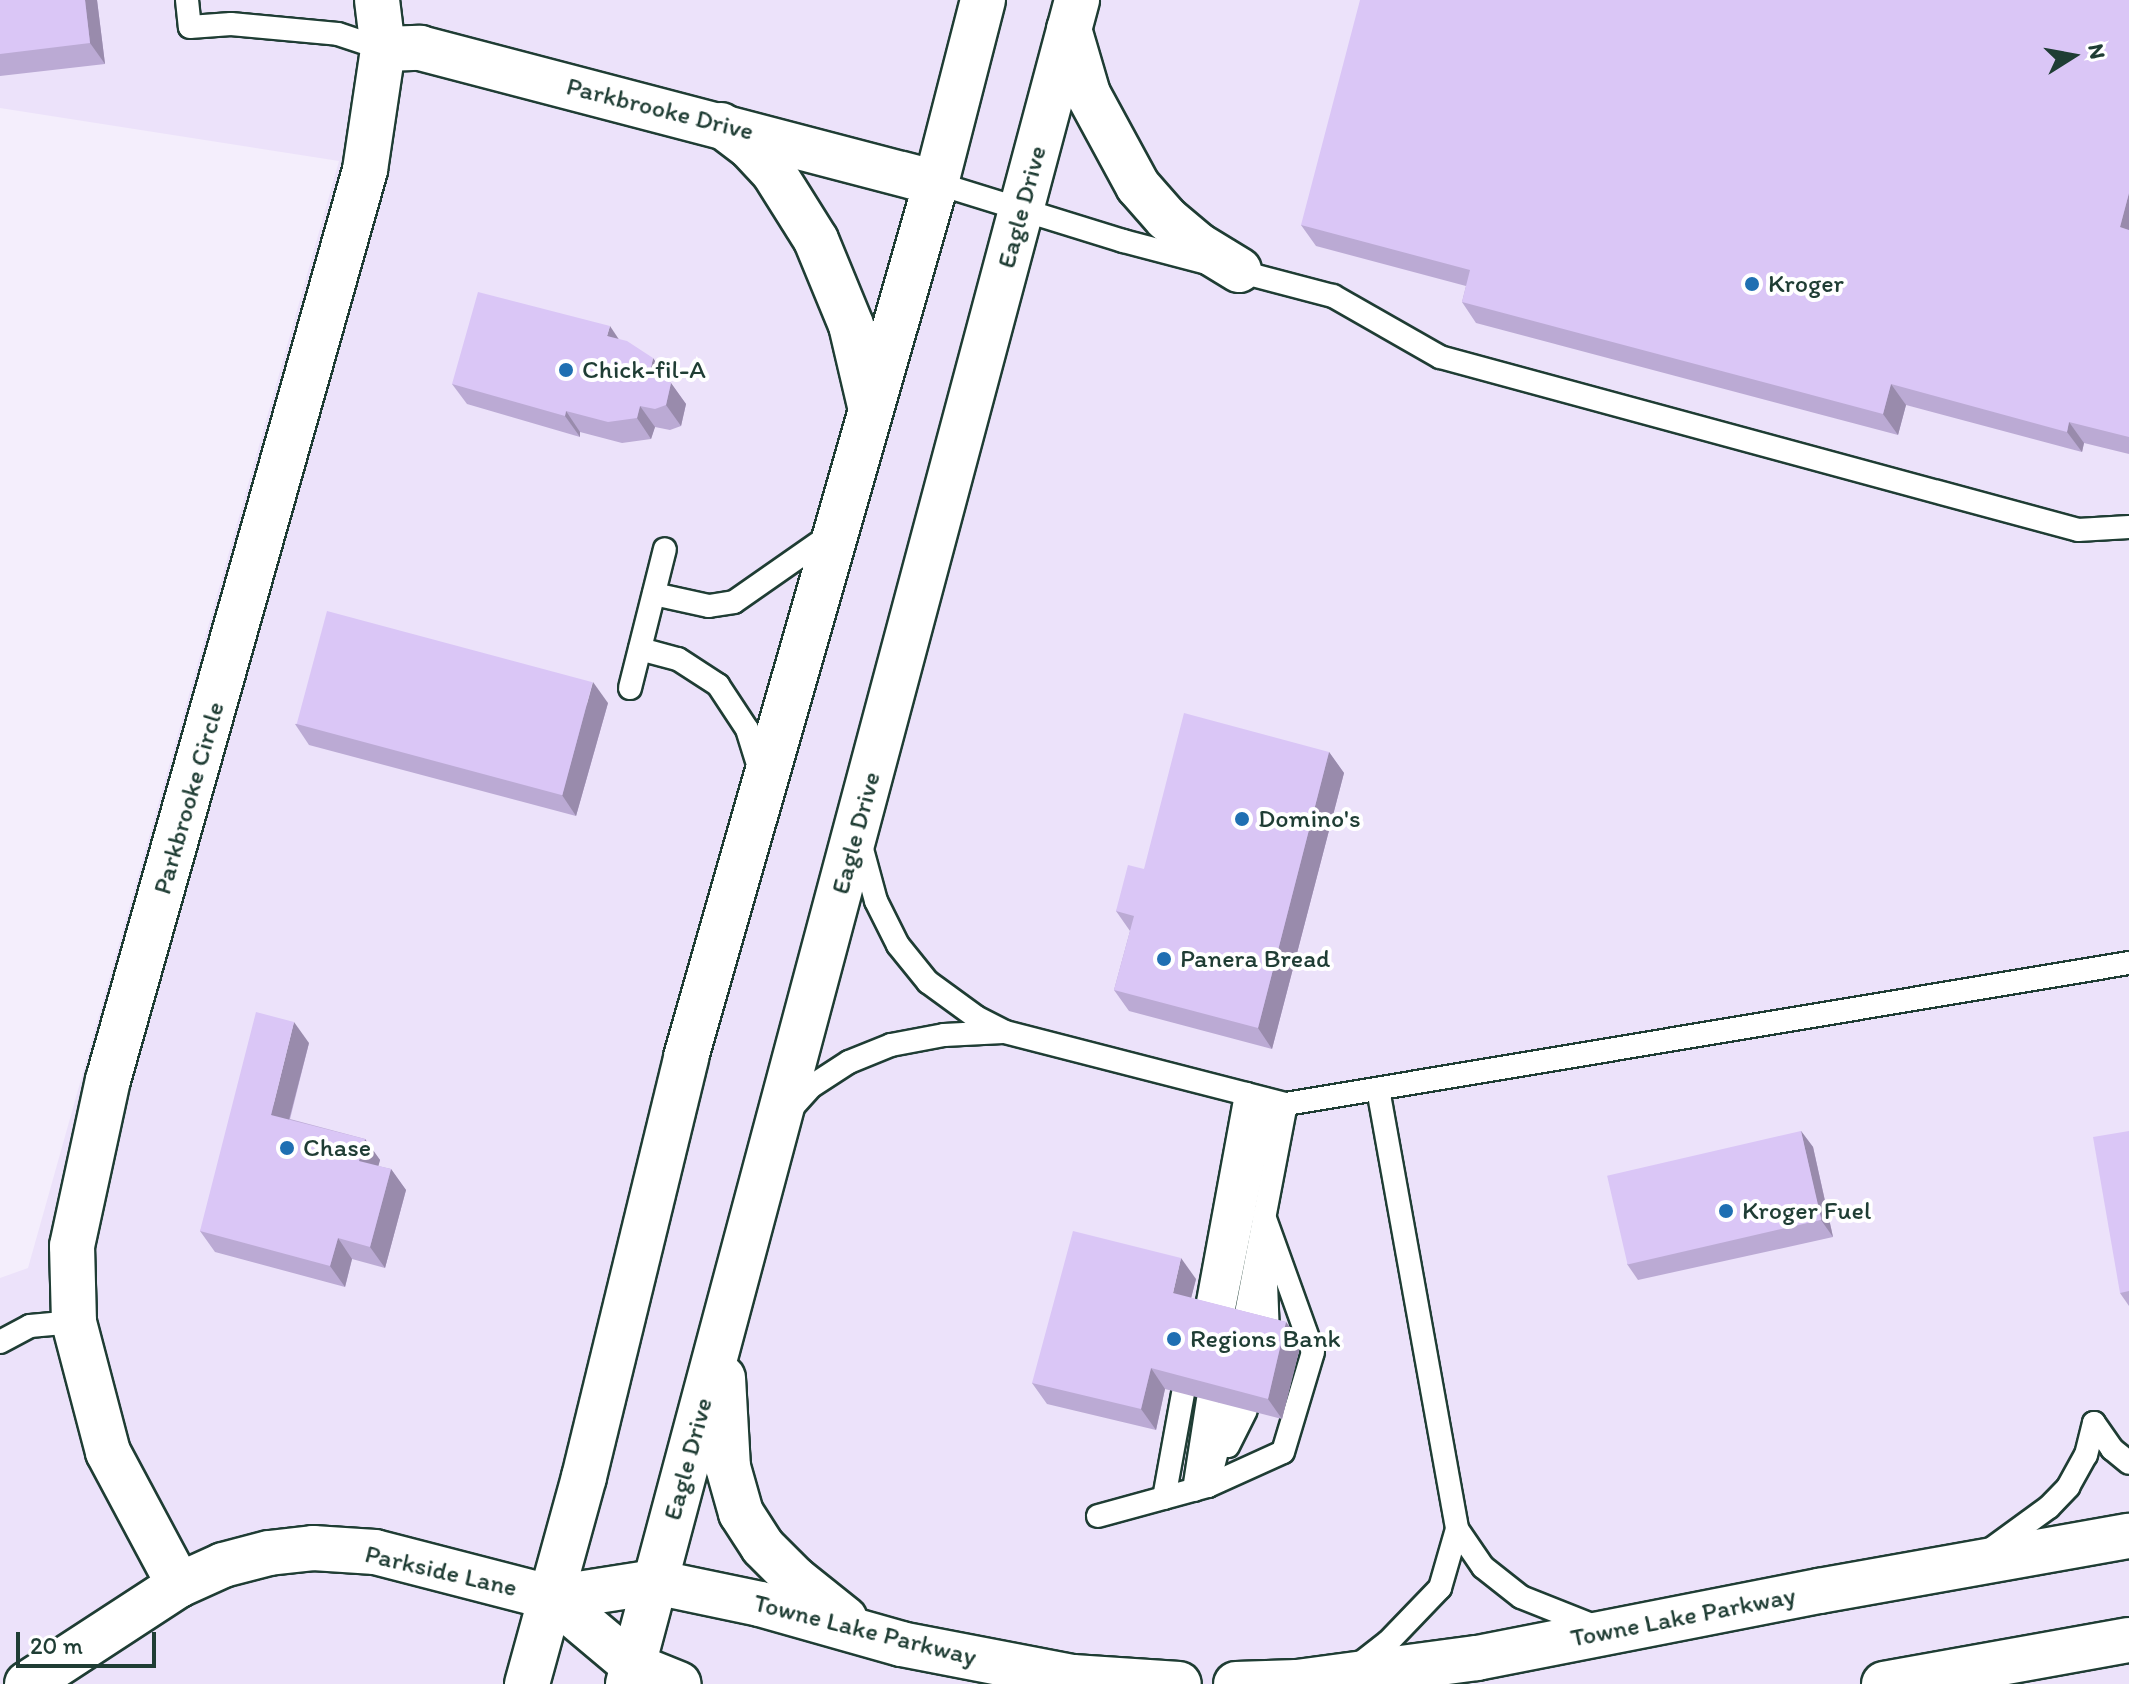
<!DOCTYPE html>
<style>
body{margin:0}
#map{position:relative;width:2129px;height:1684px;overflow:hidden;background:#f4eefc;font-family:Itim,sans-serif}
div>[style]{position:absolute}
.built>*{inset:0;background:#ece2fa}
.roads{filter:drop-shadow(2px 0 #1f3d34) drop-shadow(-2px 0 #1f3d34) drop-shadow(0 2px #1f3d34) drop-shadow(0 -2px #1f3d34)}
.lane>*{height:22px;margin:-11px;padding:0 11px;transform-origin:11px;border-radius:11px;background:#fff}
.street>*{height:44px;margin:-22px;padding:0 22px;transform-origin:22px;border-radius:22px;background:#fff}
.secondary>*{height:44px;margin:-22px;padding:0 22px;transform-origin:22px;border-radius:22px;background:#fff}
.wall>*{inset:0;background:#bbaad4}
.shaded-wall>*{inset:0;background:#998bac}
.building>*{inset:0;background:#dac6f6;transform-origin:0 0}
.dots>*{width:22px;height:22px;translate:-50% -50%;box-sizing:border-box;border:4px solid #fff;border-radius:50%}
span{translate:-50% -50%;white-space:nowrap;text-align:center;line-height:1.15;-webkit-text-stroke:8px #fff;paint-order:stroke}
.street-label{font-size:26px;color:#1f3d34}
.poi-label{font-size:26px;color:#1f3d34}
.left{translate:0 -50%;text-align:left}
.north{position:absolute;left:2033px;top:16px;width:80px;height:80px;-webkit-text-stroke:6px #fff;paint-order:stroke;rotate:79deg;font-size:22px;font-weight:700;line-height:32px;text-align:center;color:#1f3d34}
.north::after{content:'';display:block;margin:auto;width:28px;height:36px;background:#1f3d34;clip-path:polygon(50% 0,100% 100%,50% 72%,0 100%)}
.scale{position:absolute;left:16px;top:1632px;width:140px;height:36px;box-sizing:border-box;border:4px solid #1f3d34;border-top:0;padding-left:10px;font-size:24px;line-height:28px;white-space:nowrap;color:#1f3d34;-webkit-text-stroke:6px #fff;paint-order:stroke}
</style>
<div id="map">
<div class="built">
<i style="clip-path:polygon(0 0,2129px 0,2129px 1684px,0 1684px,0 1278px,28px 1268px,339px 161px,0 108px)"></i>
</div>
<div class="roads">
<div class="lane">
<i style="left:187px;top:0;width:27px;rotate:84deg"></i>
<i style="left:190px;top:27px;width:41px;rotate:-4.2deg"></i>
<i style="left:231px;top:24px;width:107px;rotate:5.3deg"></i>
<i style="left:338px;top:34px;width:47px;rotate:18.4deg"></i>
<i style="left:936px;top:183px;width:196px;rotate:17.2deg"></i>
<i style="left:1123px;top:241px;width:217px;rotate:14.7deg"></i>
<i style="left:1333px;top:296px;width:123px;rotate:29.7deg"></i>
<i style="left:1440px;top:357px;width:661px;rotate:15.17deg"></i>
<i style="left:2078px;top:530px;width:51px;rotate:-3.4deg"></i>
<i style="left:654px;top:594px;width:56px;rotate:12.3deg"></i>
<i style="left:709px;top:606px;width:25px;rotate:-9deg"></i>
<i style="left:734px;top:602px;width:117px;rotate:-34.9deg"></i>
<i style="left:640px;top:649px;width:39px;rotate:15deg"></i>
<i style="left:678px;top:659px;width:48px;rotate:33deg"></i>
<i style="left:718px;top:685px;width:53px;rotate:56.6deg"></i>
<i style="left:747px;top:729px;width:47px;rotate:72.7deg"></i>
<i style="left:630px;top:688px;width:143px;rotate:-75.9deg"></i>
<i style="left:860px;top:842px;width:61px;rotate:74.8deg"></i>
<i style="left:876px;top:901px;width:49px;rotate:63.4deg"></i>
<i style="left:898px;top:945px;width:48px;rotate:51deg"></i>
<i style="left:928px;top:982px;width:59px;rotate:36.1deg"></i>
<i style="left:976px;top:1017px;width:33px;rotate:27deg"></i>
<i style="left:1005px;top:1032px;width:290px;rotate:14.4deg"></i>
<i style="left:1286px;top:1104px;width:855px;rotate:-9.5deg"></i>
<i style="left:1378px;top:1089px;width:447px;rotate:79.8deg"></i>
<i style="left:791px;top:1109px;width:31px;rotate:-48deg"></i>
<i style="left:812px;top:1086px;width:44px;rotate:-33deg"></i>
<i style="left:849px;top:1062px;width:45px;rotate:-22deg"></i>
<i style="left:891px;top:1045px;width:54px;rotate:-10.7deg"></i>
<i style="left:944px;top:1035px;width:59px;rotate:-2.9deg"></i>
<i style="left:1265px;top:1257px;width:78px;rotate:87.8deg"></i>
<i style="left:1205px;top:1318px;width:228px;rotate:-79.6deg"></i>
<i style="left:1221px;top:1323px;width:228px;rotate:-78.6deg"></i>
<i style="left:1243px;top:1329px;width:229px;rotate:-79.2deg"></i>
<i style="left:0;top:1342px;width:34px;rotate:-28deg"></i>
<i style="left:30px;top:1326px;width:44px;rotate:-5.2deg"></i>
<i style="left:1228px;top:1446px;width:40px;rotate:-63.4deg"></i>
<i style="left:1208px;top:1486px;width:82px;rotate:-24.4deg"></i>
<i style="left:1283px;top:1452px;width:104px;rotate:-73.3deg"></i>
<i style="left:1313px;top:1352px;width:145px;rotate:-109.8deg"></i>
<i style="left:1194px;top:1490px;width:91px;rotate:-81.2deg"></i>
<i style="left:1164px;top:1498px;width:107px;rotate:-79.7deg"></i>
<i style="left:1098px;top:1516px;width:114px;rotate:-15.3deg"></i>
<i style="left:1208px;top:1486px;width:84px;rotate:-75.5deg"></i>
<i style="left:1990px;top:1550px;width:73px;rotate:-36.1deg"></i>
<i style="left:2049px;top:1507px;width:28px;rotate:-46deg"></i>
<i style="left:2068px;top:1487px;width:37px;rotate:-61deg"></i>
<i style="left:2086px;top:1455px;width:33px;rotate:-76deg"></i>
<i style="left:2094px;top:1423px;width:32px;rotate:55deg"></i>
<i style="left:2112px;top:1449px;width:22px;rotate:39deg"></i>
<i style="left:1357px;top:1666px;width:39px;rotate:-38deg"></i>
<i style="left:1388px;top:1642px;width:75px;rotate:-46.1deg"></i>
<i style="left:1440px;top:1588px;width:61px;rotate:-73.9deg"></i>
<i style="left:1457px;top:1529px;width:46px;rotate:55.6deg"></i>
<i style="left:1483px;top:1567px;width:48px;rotate:38.3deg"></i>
<i style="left:1521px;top:1597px;width:84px;rotate:21.7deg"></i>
</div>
<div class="street">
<i style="left:383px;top:49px;width:37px;rotate:-2deg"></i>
<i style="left:420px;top:48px;width:533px;rotate:14.66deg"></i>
<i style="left:179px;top:1585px;width:151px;rotate:-118.1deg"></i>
<i style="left:108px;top:1452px;width:134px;rotate:-104.7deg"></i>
<i style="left:74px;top:1322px;width:76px;rotate:-91.5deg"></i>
<i style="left:72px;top:1246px;width:170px;rotate:-77.8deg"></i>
<i style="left:108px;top:1080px;width:946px;rotate:-74.23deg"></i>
<i style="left:365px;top:170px;width:122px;rotate:-81.5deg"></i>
<i style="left:383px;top:49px;width:49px;rotate:-97deg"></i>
<i style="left:27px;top:1684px;width:181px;rotate:-33.1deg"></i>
<i style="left:179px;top:1585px;width:48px;rotate:-24.4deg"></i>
<i style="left:223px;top:1565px;width:48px;rotate:-14.6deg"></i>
<i style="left:269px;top:1553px;width:44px;rotate:-6.5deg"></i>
<i style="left:313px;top:1548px;width:62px;rotate:3.7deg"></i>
<i style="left:375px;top:1552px;width:184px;rotate:14.5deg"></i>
</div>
<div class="secondary">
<i style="left:1069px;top:29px;width:68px;rotate:73.7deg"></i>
<i style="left:1088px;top:94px;width:105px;rotate:61.5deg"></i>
<i style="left:1138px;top:186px;width:43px;rotate:48.8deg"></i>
<i style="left:1166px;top:218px;width:42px;rotate:40.2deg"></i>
<i style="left:1198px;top:245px;width:48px;rotate:31.4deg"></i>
<i style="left:721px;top:125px;width:35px;rotate:37deg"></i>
<i style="left:749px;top:146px;width:37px;rotate:47deg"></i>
<i style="left:774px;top:173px;width:79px;rotate:57.9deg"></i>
<i style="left:816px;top:240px;width:92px;rotate:67.6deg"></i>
<i style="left:851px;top:325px;width:83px;rotate:76.8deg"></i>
<i style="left:723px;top:1378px;width:89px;rotate:86.8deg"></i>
<i style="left:728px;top:1467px;width:48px;rotate:74.2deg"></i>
<i style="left:741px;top:1513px;width:40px;rotate:57.1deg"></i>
<i style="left:763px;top:1547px;width:45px;rotate:45deg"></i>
<i style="left:795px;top:1579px;width:64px;rotate:38.7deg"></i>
<i style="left:553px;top:1598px;width:103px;rotate:-8.9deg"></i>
<i style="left:655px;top:1582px;width:107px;rotate:11.8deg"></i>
<i style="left:760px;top:1604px;width:147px;rotate:15.8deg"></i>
<i style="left:901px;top:1644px;width:175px;rotate:10.9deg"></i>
<i style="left:1073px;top:1677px;width:106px;rotate:3.8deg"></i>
<i style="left:553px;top:1598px;width:106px;rotate:40deg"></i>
<i style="left:634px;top:1666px;width:48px;rotate:21.8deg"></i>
<i style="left:527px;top:1684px;width:215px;rotate:-74.6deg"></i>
<i style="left:584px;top:1477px;width:432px;rotate:-76.3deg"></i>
<i style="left:686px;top:1057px;width:909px;rotate:-74.04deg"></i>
<i style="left:936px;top:183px;width:189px;rotate:-75.6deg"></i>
<i style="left:628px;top:1684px;width:1743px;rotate:-75.07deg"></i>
<i style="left:1236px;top:1684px;width:61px;rotate:-1.9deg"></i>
<i style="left:1297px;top:1682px;width:182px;rotate:-7.6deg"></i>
<i style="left:1477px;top:1658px;width:349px;rotate:-11.1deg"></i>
<i style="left:1819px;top:1591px;width:315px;rotate:-10.1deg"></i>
<i style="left:1884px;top:1684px;width:249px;rotate:-10.2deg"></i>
</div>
</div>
<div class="wall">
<i style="clip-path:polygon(0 0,97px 0,105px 64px,0 76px)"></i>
<i style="clip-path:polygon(2129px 0,2129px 454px,2084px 443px,2082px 452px,1906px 405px,1898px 435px,1476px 323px,1462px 302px,1466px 286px,1316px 246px,1301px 225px)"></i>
<i style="clip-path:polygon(618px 339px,668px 379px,686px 404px,681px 426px,670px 430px,655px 427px,651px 439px,622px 443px,580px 432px,580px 437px,467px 404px,452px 384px)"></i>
<i style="clip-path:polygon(608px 703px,576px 816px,309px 745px,295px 724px)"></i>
<i style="clip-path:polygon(1329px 752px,1344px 773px,1272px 1049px,1129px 1011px,1114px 990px,1130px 931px,1116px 911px,1144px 869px)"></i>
<i style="clip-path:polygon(309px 1043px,290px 1119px,365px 1139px,380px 1160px,378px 1166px,391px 1169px,406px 1190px,385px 1268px,352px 1259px,345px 1287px,215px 1252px,200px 1231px)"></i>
<i style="clip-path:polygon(1801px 1131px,1813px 1147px,1833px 1237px,1638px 1280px,1627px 1264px)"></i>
<i style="clip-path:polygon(2129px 1131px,2129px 1306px,2120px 1293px)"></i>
<i style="clip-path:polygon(1196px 1279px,1191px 1298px,1286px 1322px,1301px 1343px,1282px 1419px,1165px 1389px,1156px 1430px,1047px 1404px,1032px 1383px)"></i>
</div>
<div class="shaded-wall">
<i style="clip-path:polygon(85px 0,97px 0,105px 64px,90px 43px)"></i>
<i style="clip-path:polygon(2129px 193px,2129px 240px,2120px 227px)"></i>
<i style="clip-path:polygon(610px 326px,624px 347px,607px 336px)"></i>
<i style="clip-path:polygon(653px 358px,668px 379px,650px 372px)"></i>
<i style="clip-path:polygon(671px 383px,686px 404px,681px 426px,666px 405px)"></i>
<i style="clip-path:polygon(1891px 384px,1906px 405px,1898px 435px,1883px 414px)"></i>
<i style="clip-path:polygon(640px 406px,655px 427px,651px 439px,637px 418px)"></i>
<i style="clip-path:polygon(566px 411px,580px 432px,580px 437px,565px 416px)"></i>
<i style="clip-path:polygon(2069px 422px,2084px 443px,2082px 452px,2067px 432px)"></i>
<i style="clip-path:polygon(593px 682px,608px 703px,576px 816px,562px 795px)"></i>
<i style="clip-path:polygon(1329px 752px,1344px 773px,1272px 1049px,1258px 1028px)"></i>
<i style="clip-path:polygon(294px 1022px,309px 1043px,285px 1135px,271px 1115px)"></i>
<i style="clip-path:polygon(1801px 1131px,1813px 1147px,1833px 1237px,1821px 1220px)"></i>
<i style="clip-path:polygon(365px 1139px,380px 1160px,374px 1182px,359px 1161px)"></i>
<i style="clip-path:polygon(391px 1169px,406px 1190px,385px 1268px,370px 1247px)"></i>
<i style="clip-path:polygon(338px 1238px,352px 1259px,345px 1287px,330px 1266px)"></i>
<i style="clip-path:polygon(1181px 1258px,1196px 1279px,1187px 1314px,1173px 1293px)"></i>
<i style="clip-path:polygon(1286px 1322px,1301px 1343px,1282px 1419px,1268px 1399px)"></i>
<i style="clip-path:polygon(1151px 1368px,1165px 1389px,1156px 1430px,1141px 1409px)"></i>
</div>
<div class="building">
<i style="clip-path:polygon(0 0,85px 0,90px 43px,0 54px)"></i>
<i style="clip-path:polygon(1360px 0,2129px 0,2129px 193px,2120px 227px,2129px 230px,2129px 437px,2069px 422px,2067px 432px,1891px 384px,1883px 414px,1462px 302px,1470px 270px,1301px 225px)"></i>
<i style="clip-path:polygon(478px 292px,610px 326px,607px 336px,627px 341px,653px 358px,650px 372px,663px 374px,671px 383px,666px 405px,655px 409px,640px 406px,637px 418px,608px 422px,566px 411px,565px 416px,452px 384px)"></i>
<i style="left:327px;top:611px;width:275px;height:117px;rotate:15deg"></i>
<i style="clip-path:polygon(1184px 713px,1329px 752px,1258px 1028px,1114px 990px,1134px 916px,1116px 911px,1128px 865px,1144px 869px)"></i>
<i style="clip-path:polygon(256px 1012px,294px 1022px,271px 1115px,365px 1139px,359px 1161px,391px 1169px,370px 1247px,338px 1238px,330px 1266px,200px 1231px)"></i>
<i style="left:1801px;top:1131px;width:91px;height:199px;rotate:77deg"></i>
<i style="clip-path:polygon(2129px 1131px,2129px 1291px,2120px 1293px,2093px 1137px)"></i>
<i style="clip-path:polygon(1073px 1231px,1181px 1258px,1173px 1293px,1286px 1322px,1268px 1399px,1151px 1368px,1141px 1409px,1032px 1383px)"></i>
</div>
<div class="dots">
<i style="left:1752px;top:284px;background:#1f6fb2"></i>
<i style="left:566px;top:370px;background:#1f6fb2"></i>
<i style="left:1242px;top:819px;background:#1f6fb2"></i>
<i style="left:1164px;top:959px;background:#1f6fb2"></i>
<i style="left:287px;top:1148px;background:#1f6fb2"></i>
<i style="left:1726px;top:1211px;background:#1f6fb2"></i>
<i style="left:1174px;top:1339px;background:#1f6fb2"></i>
</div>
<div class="street-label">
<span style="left:660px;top:109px;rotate:14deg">Parkbrooke Drive</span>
<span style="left:1022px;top:207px;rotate:-75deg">Eagle Drive</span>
<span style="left:189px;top:798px;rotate:-74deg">Parkbrooke Circle</span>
<span style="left:856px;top:833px;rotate:-75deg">Eagle Drive</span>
<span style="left:688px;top:1459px;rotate:-75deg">Eagle Drive</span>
<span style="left:441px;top:1571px;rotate:13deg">Parkside Lane</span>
<span style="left:1683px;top:1617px;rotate:-11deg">Towne Lake Parkway</span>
<span style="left:865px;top:1630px;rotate:14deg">Towne Lake Parkway</span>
</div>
<div class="poi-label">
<span class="left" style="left:1768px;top:284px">Kroger</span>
<span class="left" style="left:582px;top:370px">Chick-fil-A</span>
<span class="left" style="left:1258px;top:819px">Domino's</span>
<span class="left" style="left:1180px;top:959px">Panera Bread</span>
<span class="left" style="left:303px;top:1148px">Chase</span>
<span class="left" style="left:1742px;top:1211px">Kroger Fuel</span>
<span class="left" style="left:1190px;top:1339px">Regions Bank</span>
</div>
<div class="north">N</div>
<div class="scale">20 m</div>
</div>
